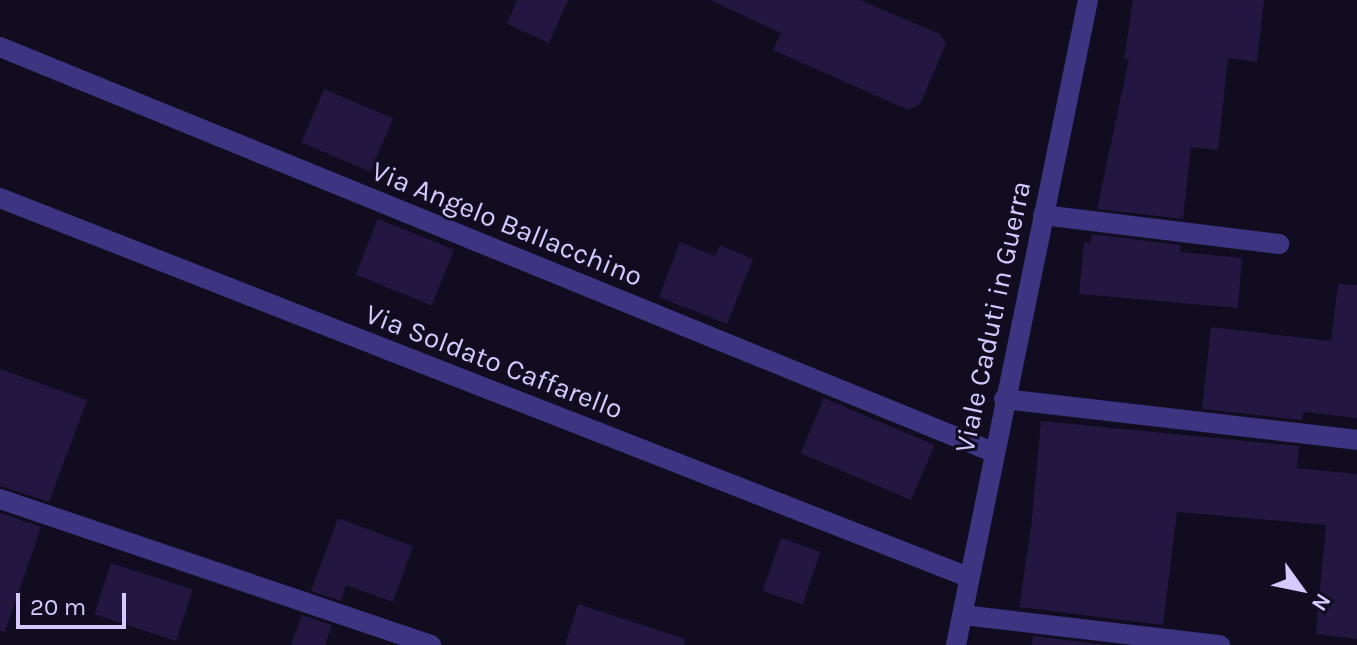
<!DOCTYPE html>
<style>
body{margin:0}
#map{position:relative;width:1357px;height:645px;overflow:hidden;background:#110c20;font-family:Karla,sans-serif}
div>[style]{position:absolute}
.building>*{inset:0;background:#231741;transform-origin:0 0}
.minor>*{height:20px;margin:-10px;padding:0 10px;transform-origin:10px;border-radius:10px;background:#3d3581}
span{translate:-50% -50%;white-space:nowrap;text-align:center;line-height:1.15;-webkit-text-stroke:6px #110c20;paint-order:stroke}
.street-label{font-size:28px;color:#d4caff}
.north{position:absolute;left:1261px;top:549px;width:80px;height:80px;-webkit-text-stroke:6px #110c20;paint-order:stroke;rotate:123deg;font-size:22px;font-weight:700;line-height:32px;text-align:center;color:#d4caff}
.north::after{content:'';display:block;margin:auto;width:28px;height:36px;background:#d4caff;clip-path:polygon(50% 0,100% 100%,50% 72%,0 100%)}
.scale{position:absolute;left:16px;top:593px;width:110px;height:36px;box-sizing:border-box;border:4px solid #d4caff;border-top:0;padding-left:10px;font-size:24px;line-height:28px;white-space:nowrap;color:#d4caff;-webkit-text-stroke:6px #110c20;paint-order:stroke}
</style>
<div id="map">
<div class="building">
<i style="clip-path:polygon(517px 0,568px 0,549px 43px,507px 24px)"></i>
<i style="clip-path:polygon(710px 0,860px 0,940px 34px,946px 44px,920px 104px,908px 110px,773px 50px,781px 33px)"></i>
<i style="clip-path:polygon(1133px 0,1264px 0,1257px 62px,1228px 58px,1218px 150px,1191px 147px,1183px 219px,1097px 209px,1129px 59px,1124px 59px)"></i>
<i style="left:324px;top:89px;width:75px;height:58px;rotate:23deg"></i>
<i style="left:378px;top:219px;width:82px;height:60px;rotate:22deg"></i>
<i style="clip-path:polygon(1092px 234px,1180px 245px,1180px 252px,1242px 258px,1238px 308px,1079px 294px,1084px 242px,1090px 243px)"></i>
<i style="clip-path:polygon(680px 242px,715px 256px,720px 245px,753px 259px,727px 324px,659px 297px)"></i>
<i style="clip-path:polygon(1338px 284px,1357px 285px,1357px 418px,1303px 412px,1302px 420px,1202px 409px,1211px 327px,1331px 341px)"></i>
<i style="clip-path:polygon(0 369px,87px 400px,49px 502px,0 486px)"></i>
<i style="left:824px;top:398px;width:120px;height:60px;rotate:23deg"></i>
<i style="clip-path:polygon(1041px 421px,1299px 446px,1297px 468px,1357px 474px,1357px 639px,1316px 634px,1326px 525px,1177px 512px,1163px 625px,1019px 607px,1031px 529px)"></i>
<i style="clip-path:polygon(0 513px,41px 527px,5px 632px,0 631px)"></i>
<i style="clip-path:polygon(338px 518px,413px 546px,393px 602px,346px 585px,341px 601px,311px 591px)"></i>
<i style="left:781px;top:538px;width:42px;height:56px;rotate:19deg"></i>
<i style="left:111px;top:563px;width:86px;height:54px;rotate:18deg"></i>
<i style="clip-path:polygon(578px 604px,685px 639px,684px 645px,565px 645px)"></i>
<i style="clip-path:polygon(302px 615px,332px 625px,325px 645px,291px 645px)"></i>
<i style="clip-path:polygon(1033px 636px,1108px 645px,1032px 645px)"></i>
</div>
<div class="minor">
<i style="left:0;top:47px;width:1072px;rotate:22.19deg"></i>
<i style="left:0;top:198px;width:1040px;rotate:21.38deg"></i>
<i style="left:1043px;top:215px;width:238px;rotate:7deg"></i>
<i style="left:1004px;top:399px;width:355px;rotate:6.6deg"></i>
<i style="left:0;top:499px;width:455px;rotate:18.7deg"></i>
<i style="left:963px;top:615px;width:259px;rotate:6.7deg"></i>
<i style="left:956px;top:645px;width:658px;rotate:-78.43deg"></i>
</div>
<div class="street-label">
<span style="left:507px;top:224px;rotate:22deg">Via Angelo Ballacchino</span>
<span style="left:993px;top:317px;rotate:-78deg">Viale Caduti in Guerra</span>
<span style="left:494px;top:362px;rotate:21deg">Via Soldato Caffarello</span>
</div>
<div class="north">N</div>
<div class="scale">20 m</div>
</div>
